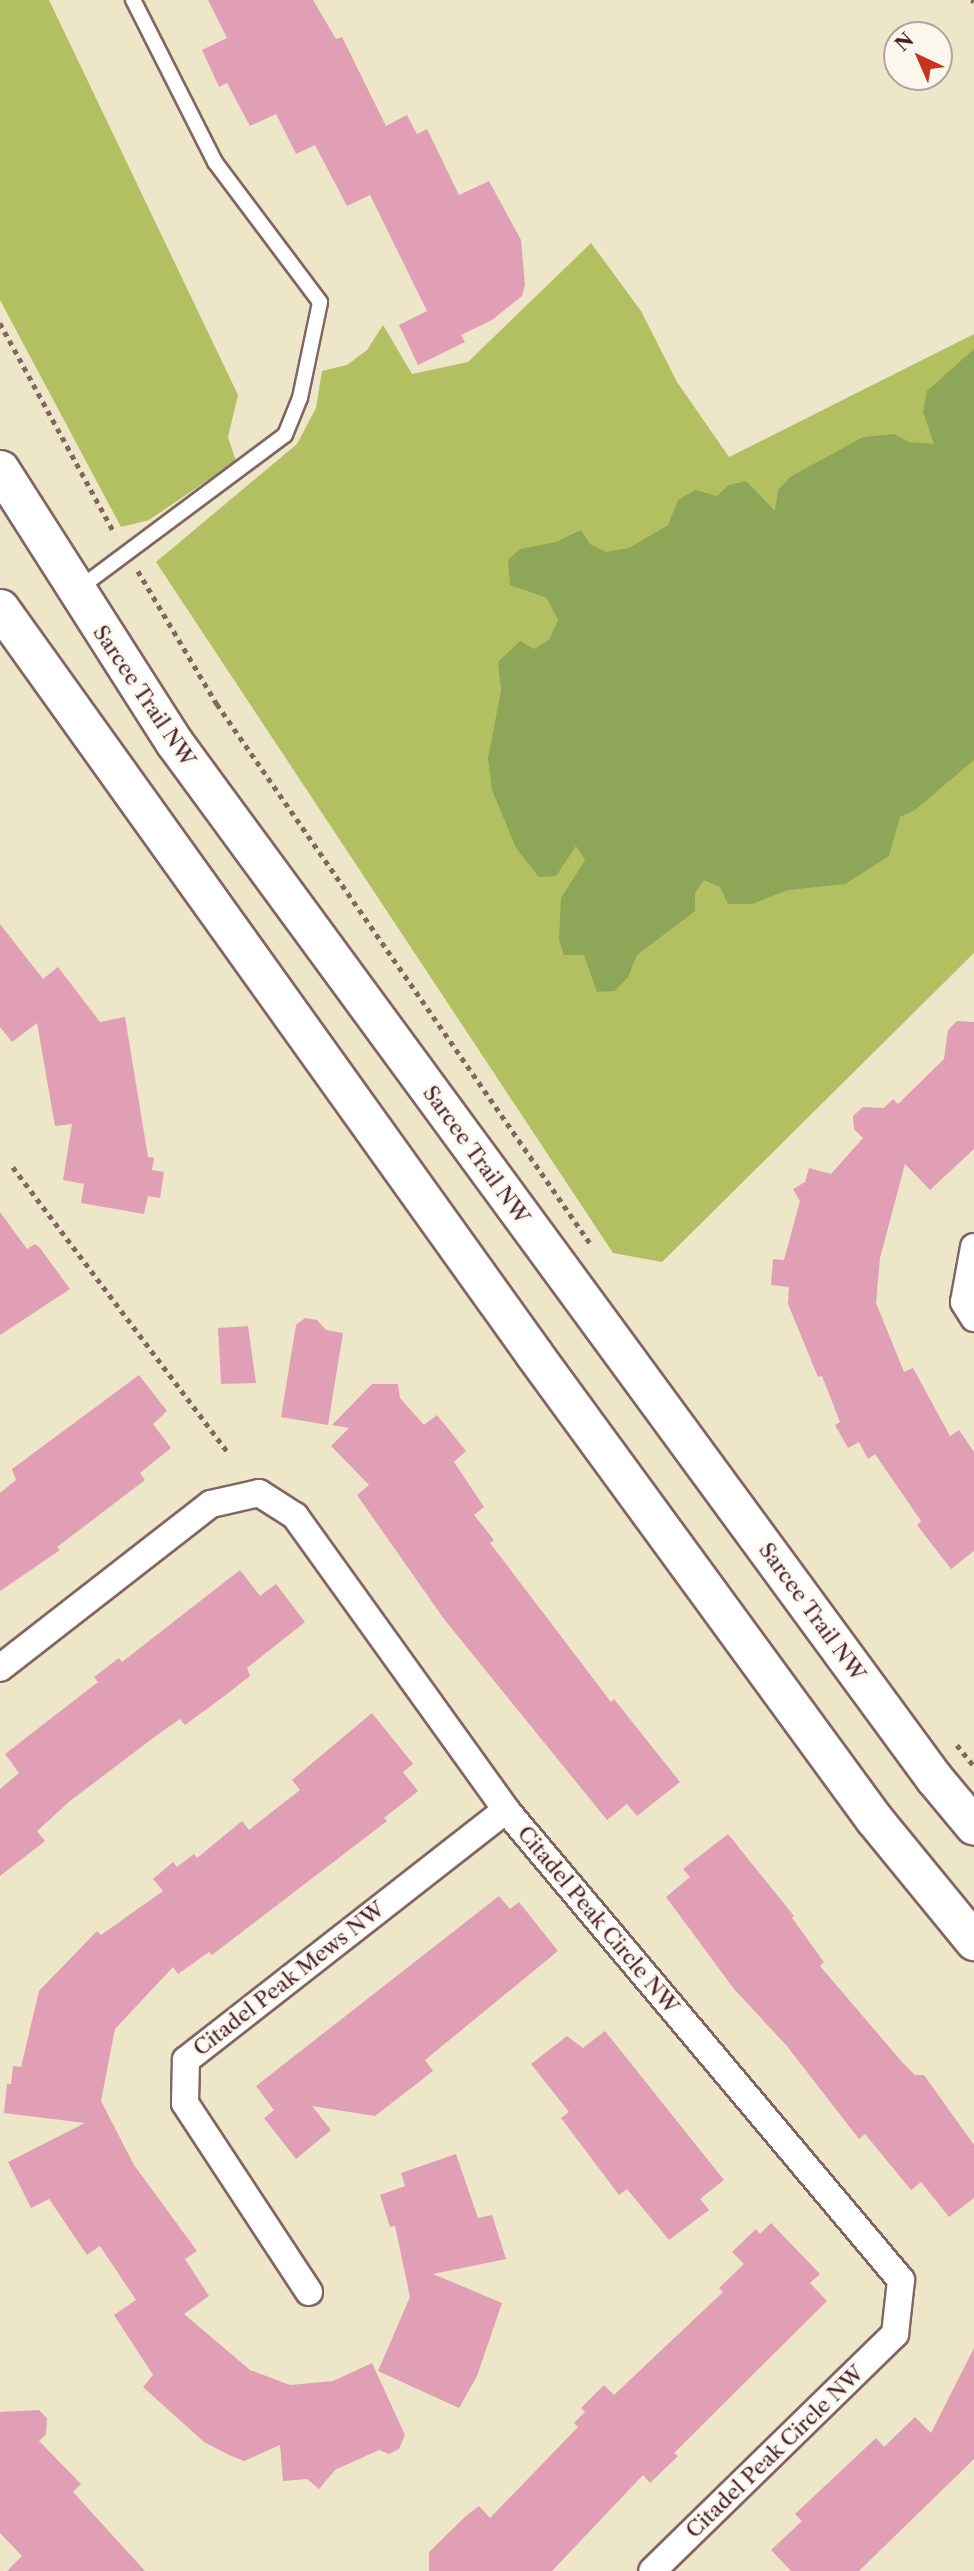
<!DOCTYPE html>
<style>
body{margin:0}
#map{position:relative;width:974px;height:2571px;overflow:hidden;background:#ede6c8;font-family:"Libre Caslon Text",serif}
div>[style]{position:absolute}
.green>*{inset:0;background:#b2c062}
.forest>*{inset:0;background:#8da658}
.building>*{inset:0;background:#e09fb5}
.path>*{height:4.5px;margin-top:-2.25px;transform-origin:0;background:repeating-linear-gradient(90deg,#836562 0 5px,transparent 0 10px)}
.roads{filter:drop-shadow(2px 0 #836562) drop-shadow(-2px 0 #836562) drop-shadow(0 2px #836562) drop-shadow(0 -2px #836562)}
.service>*{height:14px;margin:-7px;padding:0 7px;transform-origin:7px;border-radius:7px;background:#fff}
.minor>*{height:26px;margin:-13px;padding:0 13px;transform-origin:13px;border-radius:13px;background:#fff}
.secondary>*{height:37px;margin:-18.5px;padding:0 18.5px;transform-origin:18.5px;border-radius:18.5px;background:#fff}
span{translate:-50% -50%;white-space:nowrap;text-align:center;line-height:1.15;-webkit-text-stroke:5px #fbf7ec;paint-order:stroke}
.street-label{font-size:21px;color:#4a1f2b}
.north{position:absolute;left:883px;top:21px;width:70px;height:70px;box-sizing:border-box;background:#fbf7ec;border:2px solid #b4a19f;border-radius:50%;rotate:316deg;font-size:19px;font-weight:700;line-height:28px;text-align:center;color:#4a1f2b}
.north::after{content:'';display:block;margin:auto;width:24px;height:32px;background:#c8321e;clip-path:polygon(50% 0,100% 100%,50% 72%,0 100%)}
</style>
<div id="map">
<div class="green">
<i style="clip-path:polygon(0 0,49px 0,238px 395px,228px 437px,236px 461px,149px 520px,121px 527px,0 300px)"></i>
<i style="clip-path:polygon(591px 243px,641px 311px,677px 382px,729px 457px,974px 334px,974px 953px,662px 1262px,613px 1253px,156px 562px,297px 444px,316px 408px,322px 371px,347px 365px,367px 350px,383px 325px,412px 374px,468px 362px)"></i>
</div>
<div class="forest">
<i style="clip-path:polygon(974px 349px,974px 760px,915px 810px,900px 817px,889px 856px,845px 884px,788px 890px,752px 904px,728px 904px,720px 887px,704px 880px,695px 893px,695px 911px,637px 955px,628px 977px,615px 991px,597px 992px,584px 955px,564px 955px,559px 940px,561px 898px,585px 860px,576px 846px,556px 876px,539px 877px,516px 848px,492px 790px,488px 758px,501px 691px,498px 662px,520px 641px,534px 649px,549px 640px,558px 620px,547px 598px,510px 585px,508px 560px,520px 549px,556px 542px,581px 530px,590px 544px,606px 552px,629px 548px,668px 525px,678px 500px,695px 490px,717px 496px,729px 485px,746px 481px,775px 511px,778px 490px,790px 477px,863px 437px,894px 434px,909px 442px,934px 444px,923px 412px,927px 391px)"></i>
</div>
<div class="building">
<i style="clip-path:polygon(208px 0,313px 0,336px 39px,342px 37px,386px 126px,407px 115px,417px 134px,427px 129px,459px 195px,489px 181px,521px 240px,525px 285px,522px 296px,492px 320px,461px 335px,465px 342px,418px 365px,399px 325px,427px 311px,370px 195px,347px 206px,315px 145px,296px 154px,276px 114px,250px 126px,227px 83px,219px 87px,202px 50px,227px 38px)"></i>
<i style="clip-path:polygon(0 924px,43px 979px,58px 967px,100px 1022px,125px 1017px,148px 1157px,154px 1158px,152px 1170px,164px 1172px,160px 1198px,148px 1196px,144px 1214px,81px 1203px,84px 1184px,63px 1180px,72px 1124px,55px 1126px,37px 1023px,12px 1042px,0 1027px)"></i>
<i style="clip-path:polygon(957px 1021px,974px 1022px,974px 1149px,930px 1190px,905px 1164px,880px 1258px,876px 1303px,904px 1372px,913px 1368px,950px 1436px,959px 1430px,974px 1452px,974px 1551px,951px 1569px,917px 1525px,921px 1521px,875px 1454px,868px 1459px,859px 1442px,848px 1448px,835px 1425px,840px 1422px,822px 1376px,818px 1377px,788px 1304px,789px 1287px,771px 1285px,773px 1259px,784px 1260px,800px 1201px,793px 1189px,805px 1182px,809px 1168px,831px 1174px,863px 1138px,854px 1129px,853px 1116px,863px 1107px,884px 1108px,893px 1099px,898px 1104px,944px 1059px,948px 1030px)"></i>
<i style="clip-path:polygon(0 1212px,27px 1249px,35px 1244px,40px 1248px,70px 1289px,0 1335px)"></i>
<i style="clip-path:polygon(305px 1318px,317px 1320px,326px 1330px,343px 1333px,328px 1425px,281px 1417px,296px 1325px)"></i>
<i style="clip-path:polygon(248px 1326px,256px 1383px,221px 1384px,218px 1328px)"></i>
<i style="clip-path:polygon(139px 1375px,167px 1411px,153px 1424px,171px 1448px,140px 1473px,145px 1480px,57px 1547px,60px 1550px,0 1591px,0 1493px,16px 1480px,12px 1469px)"></i>
<i style="clip-path:polygon(372px 1384px,398px 1384px,400px 1398px,424px 1425px,437px 1415px,466px 1451px,454px 1462px,484px 1507px,474px 1515px,494px 1540px,490px 1543px,611px 1702px,614px 1699px,680px 1782px,637px 1816px,627px 1804px,607px 1820px,444px 1619px,357px 1495px,369px 1485px,331px 1446px,349px 1428px,332px 1425px)"></i>
<i style="clip-path:polygon(240px 1570px,260px 1596px,276px 1584px,305px 1622px,247px 1668px,250px 1676px,227px 1694px,185px 1725px,180px 1719px,157px 1735px,70px 1801px,37px 1831px,45px 1841px,0 1876px,0 1789px,19px 1773px,5px 1754px,98px 1682px,94px 1677px,119px 1658px,122px 1662px)"></i>
<i style="clip-path:polygon(372px 1713px,413px 1764px,403px 1772px,418px 1791px,384px 1818px,387px 1821px,212px 1955px,209px 1952px,178px 1974px,173px 1967px,115px 2029px,101px 2101px,134px 2165px,197px 2251px,185px 2259px,209px 2296px,184px 2314px,250px 2370px,290px 2385px,333px 2381px,372px 2363px,405px 2435px,399px 2449px,389px 2454px,379px 2450px,335px 2470px,319px 2489px,307px 2479px,283px 2481px,280px 2445px,244px 2461px,229px 2455px,204px 2442px,143px 2387px,153px 2375px,114px 2315px,136px 2300px,100px 2246px,87px 2255px,49px 2199px,31px 2208px,8px 2162px,85px 2123px,4px 2113px,7px 2084px,11px 2084px,13px 2066px,21px 2067px,39px 1991px,97px 1931px,101px 1935px,163px 1891px,153px 1879px,173px 1862px,177px 1867px,194px 1854px,197px 1858px,242px 1821px,249px 1830px,300px 1790px,292px 1780px)"></i>
<i style="clip-path:polygon(728px 1834px,794px 1916px,792px 1918px,824px 1962px,820px 1966px,902px 2062px,915px 2075px,924px 2075px,974px 2145px,974px 2198px,949px 2217px,921px 2182px,911px 2190px,865px 2134px,859px 2139px,786px 2045px,734px 1989px,666px 1897px,690px 1877px,683px 1869px)"></i>
<i style="clip-path:polygon(499px 1896px,510px 1909px,519px 1902px,558px 1951px,425px 2060px,433px 2071px,375px 2116px,312px 2106px,331px 2130px,296px 2159px,264px 2118px,274px 2110px,256px 2086px)"></i>
<i style="clip-path:polygon(605px 2031px,724px 2180px,700px 2199px,709px 2210px,669px 2240px,627px 2189px,619px 2195px,561px 2118px,569px 2112px,531px 2064px,567px 2036px,583px 2048px)"></i>
<i style="clip-path:polygon(456px 2154px,478px 2218px,492px 2215px,506px 2259px,433px 2274px,502px 2303px,477px 2376px,459px 2408px,378px 2371px,410px 2297px,395px 2226px,390px 2227px,380px 2195px,405px 2186px,401px 2173px)"></i>
<i style="clip-path:polygon(771px 2223px,820px 2274px,810px 2283px,827px 2301px,674px 2453px,678px 2456px,650px 2483px,643px 2475px,552px 2571px,429px 2571px,429px 2552px,466px 2516px,479px 2506px,490px 2518px,578px 2427px,574px 2423px,585px 2412px,581px 2408px,604px 2385px,614px 2395px,723px 2292px,719px 2288px,744px 2264px,732px 2252px,756px 2229px,760px 2234px)"></i>
<i style="clip-path:polygon(974px 2348px,974px 2459px,859px 2571px,791px 2571px,771px 2550px,802px 2521px,795px 2514px,876px 2438px,884px 2447px,915px 2417px,931px 2433px)"></i>
<i style="clip-path:polygon(39px 2410px,47px 2418px,46px 2434px,39px 2441px,81px 2484px,73px 2492px,145px 2571px,7px 2571px,22px 2556px,0 2533px,0 2412px)"></i>
</div>
<div class="path">
<i style="left:971px;top:0;width:3px;rotate:18deg"></i>
<i style="left:0;top:323px;width:240px;rotate:61.4deg"></i>
<i style="left:138px;top:571px;width:155px;rotate:59.3deg"></i>
<i style="left:217px;top:704px;width:659px;rotate:55.32deg"></i>
<i style="left:13px;top:1167px;width:356px;rotate:53deg"></i>
<i style="left:957px;top:1745px;width:27px;rotate:51deg"></i>
</div>
<div class="roads">
<div class="service">
<i style="left:77px;top:590px;width:259px;rotate:-36.7deg"></i>
<i style="left:285px;top:435px;width:40px;rotate:-68deg"></i>
<i style="left:300px;top:398px;width:98px;rotate:-78.2deg"></i>
<i style="left:320px;top:302px;width:175px;rotate:-126.9deg"></i>
<i style="left:215px;top:162px;width:182px;rotate:-116.8deg"></i>
</div>
<div class="minor">
<i style="left:974px;top:1247px;width:56px;rotate:100.3deg"></i>
<i style="left:964px;top:1302px;width:19px;rotate:58deg"></i>
<i style="left:0;top:1668px;width:267px;rotate:-37.9deg"></i>
<i style="left:211px;top:1504px;width:49px;rotate:-12.9deg"></i>
<i style="left:259px;top:1493px;width:43px;rotate:32.6deg"></i>
<i style="left:295px;top:1516px;width:362px;rotate:54.3deg"></i>
<i style="left:506px;top:1810px;width:614px;rotate:49.96deg"></i>
<i style="left:901px;top:2280px;width:54px;rotate:96.3deg"></i>
<i style="left:895px;top:2334px;width:339px;rotate:135.7deg"></i>
<i style="left:309px;top:2292px;width:226px;rotate:-123.3deg"></i>
<i style="left:185px;top:2103px;width:43px;rotate:-88.7deg"></i>
<i style="left:186px;top:2060px;width:406px;rotate:-38deg"></i>
</div>
<div class="secondary">
<i style="left:0;top:469px;width:324px;rotate:57.5deg"></i>
<i style="left:174px;top:742px;width:1285px;rotate:53.74deg"></i>
<i style="left:934px;top:1778px;width:62px;rotate:50.2deg"></i>
<i style="left:0;top:608px;width:917px;rotate:54.4deg"></i>
<i style="left:534px;top:1354px;width:576px;rotate:53.83deg"></i>
<i style="left:874px;top:1819px;width:158px;rotate:50.7deg"></i>
</div>
</div>
<div class="street-label">
<span style="left:144px;top:696px;rotate:56deg">Sarcee Trail NW</span>
<span style="left:476px;top:1155px;rotate:54deg">Sarcee Trail NW</span>
<span style="left:812px;top:1612px;rotate:54deg">Sarcee Trail NW</span>
<span style="left:598px;top:1920px;rotate:50deg">Citadel Peak Circle NW</span>
<span style="left:289px;top:1979px;rotate:-38deg">Citadel Peak Mews NW</span>
<span style="left:775px;top:2452px;rotate:-44deg">Citadel Peak Circle NW</span>
</div>
<div class="north">N</div>
</div>
